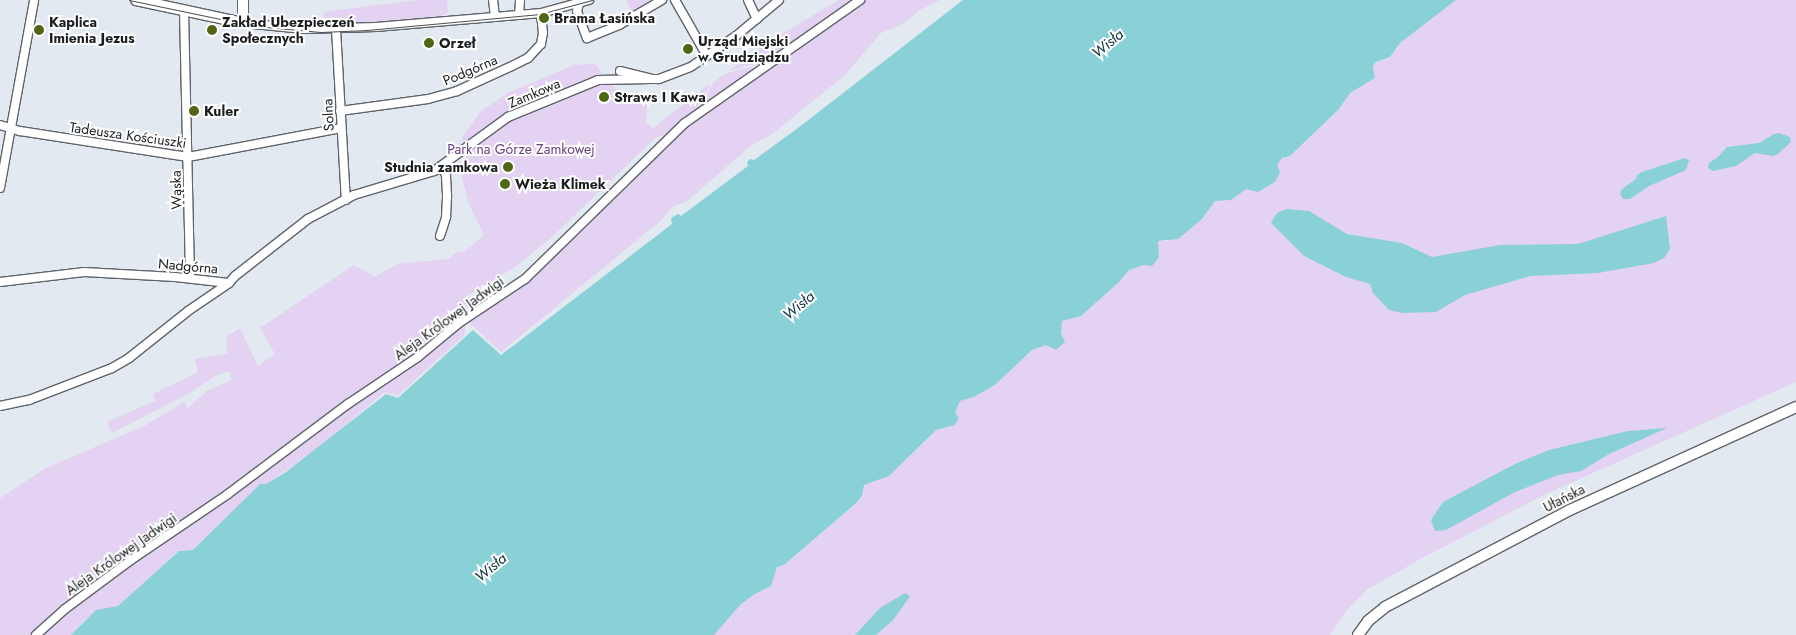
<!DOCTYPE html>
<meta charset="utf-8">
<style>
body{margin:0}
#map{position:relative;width:1796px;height:635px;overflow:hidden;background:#e3e9f1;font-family:Jost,sans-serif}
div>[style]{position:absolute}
.green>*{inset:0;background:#e3d2f1}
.water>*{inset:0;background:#8ad0d7}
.roads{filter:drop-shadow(1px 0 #5f646a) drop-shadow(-1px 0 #5f646a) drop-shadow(0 1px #5f646a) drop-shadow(0 -1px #5f646a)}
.street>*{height:8px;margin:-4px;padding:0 4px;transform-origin:4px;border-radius:4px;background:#fff}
.secondary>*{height:10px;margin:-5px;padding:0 5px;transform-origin:5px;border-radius:5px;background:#fff}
.tram>*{height:1px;margin:-0.5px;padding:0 0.5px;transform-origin:0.5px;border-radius:0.5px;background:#4e5154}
.dots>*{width:14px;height:14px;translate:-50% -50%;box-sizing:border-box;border:2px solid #fff;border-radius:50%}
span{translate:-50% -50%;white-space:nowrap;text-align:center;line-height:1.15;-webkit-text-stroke:4px #fff;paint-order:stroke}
.poi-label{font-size:14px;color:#1b1d1f;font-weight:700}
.left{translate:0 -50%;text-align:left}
.right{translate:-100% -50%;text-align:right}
.street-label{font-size:14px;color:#1b1d1f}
.park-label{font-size:14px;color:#674480}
.water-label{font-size:15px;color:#0e3235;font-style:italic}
</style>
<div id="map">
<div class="green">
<i style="clip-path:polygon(416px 0,447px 0,448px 13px,436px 18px,326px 27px,324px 12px)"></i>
<i style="clip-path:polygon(626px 0,649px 0,648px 5px,632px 13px)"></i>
<i style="clip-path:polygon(839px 0,857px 0,759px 66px,756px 64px,750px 65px,728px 71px,775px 38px)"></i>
<i style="clip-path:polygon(864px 0,940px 0,920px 10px,901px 25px,881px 33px,844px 76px,772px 134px,752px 145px,687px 201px,673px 207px,659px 222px,501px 352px,468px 321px,541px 267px,688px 125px,782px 62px)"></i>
<i style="clip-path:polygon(1456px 0,1796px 0,1796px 382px,1546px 494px,1424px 557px,1368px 589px,1346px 611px,1330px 635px,714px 635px,741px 604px,755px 594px,771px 586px,777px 567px,784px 565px,855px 504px,862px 496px,864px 485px,889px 476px,936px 430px,955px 425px,955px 413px,960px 401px,974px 397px,995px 385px,1032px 350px,1046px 345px,1061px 333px,1061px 321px,1081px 316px,1119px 282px,1129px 270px,1159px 257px,1158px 241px,1169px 241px,1202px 219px,1215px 201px,1230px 200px,1277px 165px,1282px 158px,1290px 156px,1339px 109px,1350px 93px,1375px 78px,1373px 66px,1377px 62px,1390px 57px,1400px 43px)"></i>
<i style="clip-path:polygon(595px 64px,623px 99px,647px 99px,646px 123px,653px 128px,711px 83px,697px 107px,701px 108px,666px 138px,663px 135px,655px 138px,551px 238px,515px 267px,467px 296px,468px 308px,464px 336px,397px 396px,385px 392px,313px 452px,266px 484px,260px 484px,193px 550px,179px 551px,118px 606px,105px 609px,86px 619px,71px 635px,0 635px,0 498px,46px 468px,146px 425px,184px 402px,188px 408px,207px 391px,231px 380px,230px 371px,217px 375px,188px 394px,112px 433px,107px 422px,155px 401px,153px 394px,198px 372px,195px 359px,227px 354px,226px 337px,240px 328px,258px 366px,275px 354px,260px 328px,354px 265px,375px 277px,397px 264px,449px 259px,458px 251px,463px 253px,484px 235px,469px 205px,462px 177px,466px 157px,462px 137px,481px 111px,508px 93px,574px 65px)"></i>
<i style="clip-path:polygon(750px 67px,756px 69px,703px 107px,702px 103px,713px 83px,724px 74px)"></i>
</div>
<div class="water">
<i style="clip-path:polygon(963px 0,1456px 0,1400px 43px,1390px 57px,1376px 62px,1373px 66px,1375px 78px,1350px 93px,1339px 109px,1290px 156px,1282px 158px,1277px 165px,1280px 172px,1275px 182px,1258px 192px,1246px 189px,1231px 200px,1215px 201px,1202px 219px,1178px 239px,1158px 241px,1159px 257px,1152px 266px,1144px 265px,1129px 270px,1119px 282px,1081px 316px,1062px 321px,1061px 333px,1065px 342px,1056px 350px,1046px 345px,1032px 350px,995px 385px,974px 397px,960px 401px,955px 413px,959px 418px,955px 425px,936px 430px,889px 476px,864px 485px,862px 496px,855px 504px,784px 565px,777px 567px,771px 586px,755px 594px,741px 604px,714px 635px,71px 635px,96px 610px,118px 606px,179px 551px,193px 550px,260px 484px,266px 484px,286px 472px,386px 394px,398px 398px,473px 330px,501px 355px,672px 224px,671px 218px,678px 214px,681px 216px,748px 166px,747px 162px,750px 159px,754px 160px,798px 128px)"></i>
<i style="clip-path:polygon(1779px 133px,1790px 137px,1791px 142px,1778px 154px,1773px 156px,1755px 153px,1736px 166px,1713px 171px,1708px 168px,1709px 163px,1718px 157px,1727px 147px,1759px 143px,1774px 134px)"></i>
<i style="clip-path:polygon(1685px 158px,1689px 160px,1686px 170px,1649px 186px,1630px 199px,1623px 199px,1620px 194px,1622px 189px,1636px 179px,1637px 175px,1642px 172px)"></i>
<i style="clip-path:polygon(1287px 209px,1309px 211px,1347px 234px,1402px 243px,1432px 257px,1500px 245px,1578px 244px,1666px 216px,1670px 249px,1664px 258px,1654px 263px,1598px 273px,1530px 276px,1465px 295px,1436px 312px,1402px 313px,1389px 310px,1373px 293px,1370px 284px,1346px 277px,1304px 256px,1271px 223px,1277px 213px)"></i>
<i style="clip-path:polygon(1667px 428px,1609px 454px,1581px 471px,1558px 475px,1515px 492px,1446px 530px,1435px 531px,1431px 520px,1443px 502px,1515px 464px,1549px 450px,1628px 431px)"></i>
<i style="clip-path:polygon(905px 593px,910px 596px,904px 605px,893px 620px,876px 635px,855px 635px,880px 608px)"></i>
</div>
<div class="roads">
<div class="street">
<i style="left:493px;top:0;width:17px;rotate:83deg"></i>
<i style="left:580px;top:0;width:11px;rotate:105deg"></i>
<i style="left:577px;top:11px;width:29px;rotate:70deg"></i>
<i style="left:587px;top:38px;width:35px;rotate:-22deg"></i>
<i style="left:619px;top:25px;width:50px;rotate:-30.2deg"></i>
<i style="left:675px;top:0;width:64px;rotate:60.3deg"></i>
<i style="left:748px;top:0;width:21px;rotate:65deg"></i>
<i style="left:184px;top:11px;width:267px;rotate:88.7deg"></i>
<i style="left:519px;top:15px;width:15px;rotate:-86deg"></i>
<i style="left:243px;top:23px;width:61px;rotate:5.6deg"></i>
<i style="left:304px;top:29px;width:72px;rotate:-1.6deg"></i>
<i style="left:376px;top:27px;width:166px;rotate:-4.8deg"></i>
<i style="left:541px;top:13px;width:50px;rotate:-15.2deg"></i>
<i style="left:336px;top:29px;width:171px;rotate:86.7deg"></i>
<i style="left:692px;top:66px;width:53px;rotate:-34.3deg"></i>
<i style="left:736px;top:36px;width:56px;rotate:-39.9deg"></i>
<i style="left:620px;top:71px;width:32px;rotate:14deg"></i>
<i style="left:651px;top:79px;width:8px"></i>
<i style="left:659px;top:79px;width:33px;rotate:-21deg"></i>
<i style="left:340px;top:111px;width:89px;rotate:-7.8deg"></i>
<i style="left:428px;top:99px;width:30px;rotate:-15deg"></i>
<i style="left:457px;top:91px;width:60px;rotate:-24.4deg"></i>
<i style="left:512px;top:66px;width:18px;rotate:-27deg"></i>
<i style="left:528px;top:58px;width:19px;rotate:-47deg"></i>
<i style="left:541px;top:44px;width:11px;rotate:-80deg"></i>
<i style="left:543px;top:33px;width:20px;rotate:-96deg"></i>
<i style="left:0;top:125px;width:21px;rotate:17deg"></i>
<i style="left:20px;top:131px;width:170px;rotate:8.8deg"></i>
<i style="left:188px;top:157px;width:156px;rotate:-10.7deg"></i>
<i style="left:0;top:188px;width:191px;rotate:-79.7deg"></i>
<i style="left:440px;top:236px;width:20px;rotate:-72deg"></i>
<i style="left:446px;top:217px;width:22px;rotate:-87deg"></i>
<i style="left:447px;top:195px;width:20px;rotate:-93deg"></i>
<i style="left:446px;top:175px;width:10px;rotate:-119deg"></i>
<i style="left:0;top:282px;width:85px;rotate:-6.8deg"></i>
<i style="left:84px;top:272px;width:91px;rotate:3.1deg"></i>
<i style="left:175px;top:277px;width:54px;rotate:6.3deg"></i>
<i style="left:0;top:406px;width:30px;rotate:-12deg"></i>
<i style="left:29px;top:400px;width:89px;rotate:-21.1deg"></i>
<i style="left:112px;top:368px;width:20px;rotate:-30deg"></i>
<i style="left:129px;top:358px;width:75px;rotate:-38.5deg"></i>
<i style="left:188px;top:311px;width:50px;rotate:-34.3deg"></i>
<i style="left:229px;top:283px;width:9px;rotate:-49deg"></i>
<i style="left:235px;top:276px;width:93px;rotate:-38deg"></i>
<i style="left:308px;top:219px;width:52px;rotate:-27.6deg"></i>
<i style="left:354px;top:195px;width:84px;rotate:-16.7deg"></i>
<i style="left:434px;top:171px;width:92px;rotate:-36.1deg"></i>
<i style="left:508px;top:117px;width:97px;rotate:-22.3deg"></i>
<i style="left:598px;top:80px;width:53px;rotate:-1.1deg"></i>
<i style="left:36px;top:635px;width:39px;rotate:-42deg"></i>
<i style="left:65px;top:609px;width:82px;rotate:-36.6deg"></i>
<i style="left:131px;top:560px;width:117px;rotate:-34.2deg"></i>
<i style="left:228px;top:494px;width:150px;rotate:-36.9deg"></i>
<i style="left:348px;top:404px;width:84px;rotate:-33.9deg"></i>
<i style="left:418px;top:357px;width:53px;rotate:-39.7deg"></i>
<i style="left:459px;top:323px;width:79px;rotate:-33.7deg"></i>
<i style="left:525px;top:279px;width:223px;rotate:-44.3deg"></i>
<i style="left:685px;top:123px;width:214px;rotate:-35.1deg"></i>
</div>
<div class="secondary">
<i style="left:136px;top:0;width:109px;rotate:12.1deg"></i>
<i style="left:243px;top:23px;width:23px;rotate:-90deg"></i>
<i style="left:1358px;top:635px;width:17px;rotate:-54deg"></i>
<i style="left:1368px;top:621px;width:22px;rotate:-39deg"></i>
<i style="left:1385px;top:607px;width:209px;rotate:-27.7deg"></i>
<i style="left:1570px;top:510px;width:248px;rotate:-24.5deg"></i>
</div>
</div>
<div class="tram">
<i style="left:129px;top:0;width:129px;rotate:11.7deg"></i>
<i style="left:255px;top:26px;width:66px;rotate:5.2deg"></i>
<i style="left:321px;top:32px;width:46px;rotate:-2.5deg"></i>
<i style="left:367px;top:30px;width:174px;rotate:-5.3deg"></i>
<i style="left:540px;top:14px;width:54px;rotate:-15.1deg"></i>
</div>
<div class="dots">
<i style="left:544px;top:18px;background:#4f6614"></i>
<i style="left:39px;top:30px;background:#4f6614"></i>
<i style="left:212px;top:30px;background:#4f6614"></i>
<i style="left:429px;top:43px;background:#4f6614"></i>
<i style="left:688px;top:49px;background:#4f6614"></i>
<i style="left:604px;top:97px;background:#4f6614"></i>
<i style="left:194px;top:111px;background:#4f6614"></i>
<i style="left:508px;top:167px;background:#4f6614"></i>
<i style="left:505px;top:184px;background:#4f6614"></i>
</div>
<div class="poi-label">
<span class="left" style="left:554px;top:18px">Brama Łasińska</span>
<span class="left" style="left:49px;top:30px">Kaplica<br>Imienia Jezus</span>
<span class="left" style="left:222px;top:30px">Zakład Ubezpieczeń<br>Społecznych</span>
<span class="left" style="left:698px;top:49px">Urząd Miejski<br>w Grudziądzu</span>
<span class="left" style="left:439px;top:43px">Orzeł</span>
<span class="left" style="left:614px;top:97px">Straws I Kawa</span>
<span class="left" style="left:204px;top:111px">Kuler</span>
<span class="right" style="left:498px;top:167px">Studnia zamkowa</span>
<span class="left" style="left:515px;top:184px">Wieża Klimek</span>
</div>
<div class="street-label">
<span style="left:470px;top:70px;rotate:-23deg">Podgórna</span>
<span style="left:534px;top:93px;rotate:-23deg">Zamkowa</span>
<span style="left:328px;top:115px;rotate:-93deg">Solna</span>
<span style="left:128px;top:135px;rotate:8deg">Tadeusza Kościuszki</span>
<span style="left:176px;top:190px;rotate:-91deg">Wąska</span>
<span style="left:188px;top:266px;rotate:5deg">Nadgórna</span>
<span style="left:449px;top:318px;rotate:-36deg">Aleja Królowej Jadwigi</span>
<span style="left:1564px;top:498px;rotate:-27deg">Ułańska</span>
<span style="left:121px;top:554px;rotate:-35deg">Aleja Królowej Jadwigi</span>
</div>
<div class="park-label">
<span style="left:521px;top:149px">Park na Górze Zamkowej</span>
</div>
<div class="water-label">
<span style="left:1108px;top:44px;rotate:-40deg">Wisła</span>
<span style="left:799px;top:306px;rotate:-40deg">Wisła</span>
<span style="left:491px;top:568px;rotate:-40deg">Wisła</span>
</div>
</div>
